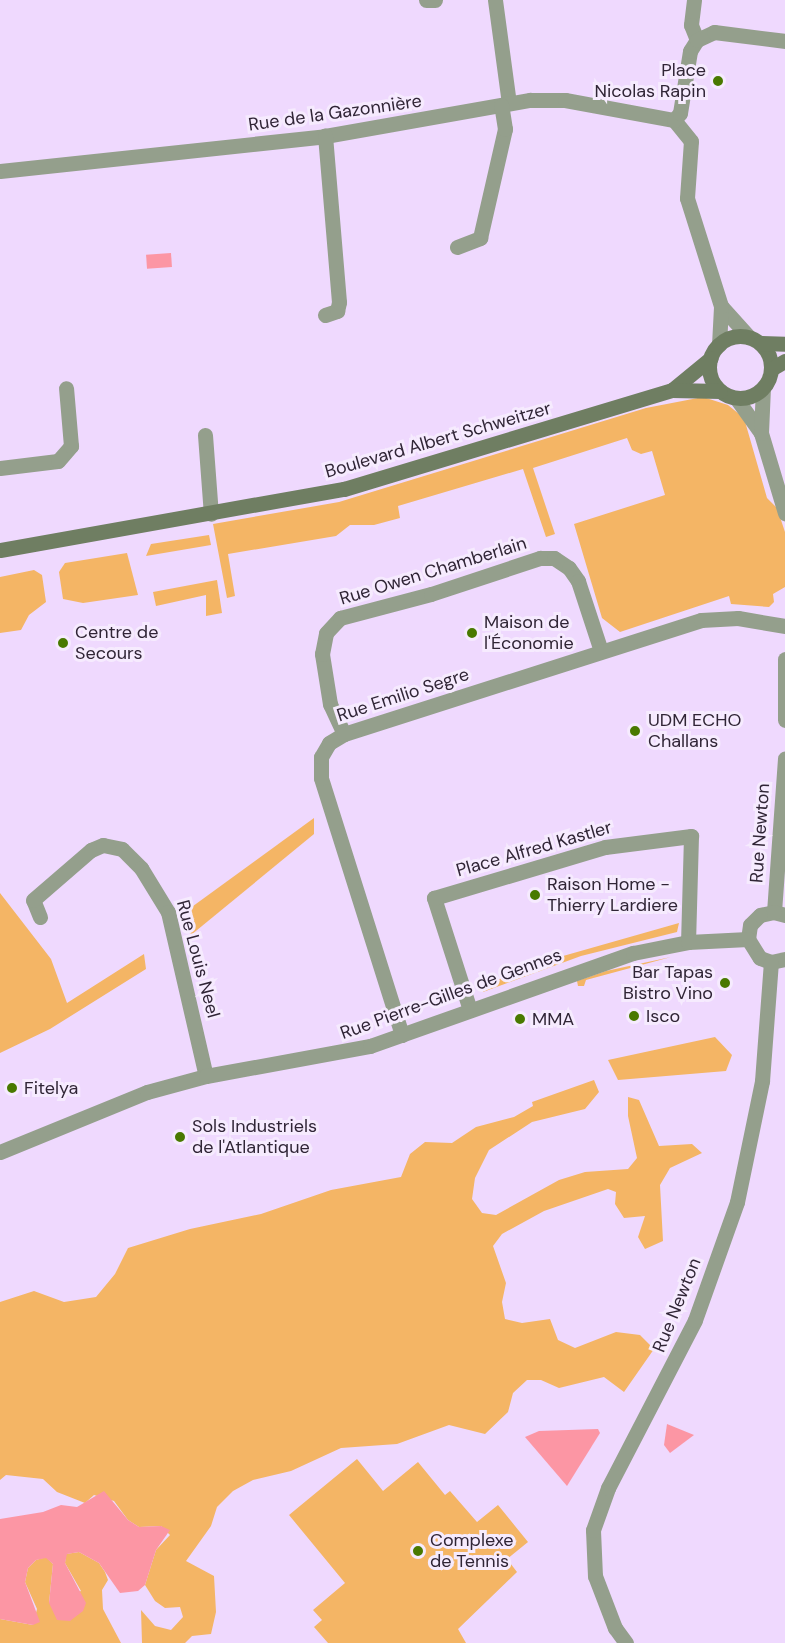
<!DOCTYPE html>
<meta charset="utf-8">
<style>
body{margin:0}
#map{position:relative;width:785px;height:1643px;overflow:hidden;background:#efd9fe;font-family:"DM Sans",sans-serif}
div>[style]{position:absolute}
.green>*{inset:0;background:#f4b565}
.water>*{inset:0;background:#fc96a4;transform-origin:0 0}
.minor>*{height:15px;margin:-7.5px;padding:0 7.5px;transform-origin:7.5px;border-radius:7.5px;background:#949f8c}
.secondary>*{height:15px;margin:-7.5px;padding:0 7.5px;transform-origin:7.5px;border-radius:7.5px;background:#6f7e62}
.secondary>.ring{margin:-7.5px;padding:0;box-sizing:content-box;background:none;border:15px solid #6f7e62;border-radius:50%}
.dots>*{width:16px;height:16px;translate:-50% -50%;box-sizing:border-box;border:3px solid #f6ebfe;border-radius:50%}
span{translate:-50% -50%;white-space:nowrap;text-align:center;line-height:1.15;-webkit-text-stroke:6px #f6ebfe;paint-order:stroke}
.poi-label{font-size:18px;color:#302536}
.right{translate:-100% -50%;text-align:right}
.left{translate:0 -50%;text-align:left}
.street-label{font-size:18px;color:#302536}
</style>
<div id="map">
<div class="green">
<i style="clip-path:polygon(703px 397px,728px 405px,744px 418px,767px 498px,777px 508px,785px 532px,785px 587px,773px 594px,774px 602px,769px 607px,731px 604px,729px 596px,620px 632px,602px 618px,574px 524px,665px 495px,652px 451px,641px 454px,632px 450px,627px 438px,533px 468px,555px 534px,546px 537px,523px 469px,398px 506px,400px 518px,374px 525px,350px 525px,336px 536px,228px 554px,235px 596px,227px 598px,213px 524px,339px 502px,646px 408px)"></i>
<i style="clip-path:polygon(209px 535px,211px 545px,146px 556px,151px 544px)"></i>
<i style="clip-path:polygon(127px 553px,138px 595px,83px 603px,63px 599px,59px 572px,65px 563px)"></i>
<i style="clip-path:polygon(34px 570px,42px 575px,46px 602px,29px 615px,21px 630px,0 633px,0 577px)"></i>
<i style="clip-path:polygon(217px 580px,222px 613px,206px 616px,206px 595px,156px 606px,153px 592px)"></i>
<i style="clip-path:polygon(314px 818px,314px 834px,191px 935px,178px 917px)"></i>
<i style="clip-path:polygon(0 893px,51px 959px,67px 1003px,144px 954px,146px 969px,50px 1029px,0 1053px)"></i>
<i style="clip-path:polygon(679px 923px,677px 932px,581px 956px,483px 992px,484px 985px,549px 960px)"></i>
<i style="clip-path:polygon(671px 957px,586px 980px,584px 986px,578px 986px,577px 981px,606px 971px)"></i>
<i style="clip-path:polygon(715px 1037px,732px 1055px,726px 1071px,618px 1080px,608px 1060px)"></i>
<i style="clip-path:polygon(594px 1080px,599px 1092px,585px 1109px,532px 1122px,489px 1150px,475px 1178px,472px 1199px,482px 1213px,496px 1215px,559px 1180px,585px 1172px,628px 1169px,637px 1158px,628px 1116px,628px 1097px,639px 1100px,659px 1146px,692px 1144px,702px 1153px,670px 1168px,660px 1185px,663px 1241px,645px 1249px,638px 1237px,645px 1216px,624px 1218px,615px 1204px,616px 1192px,608px 1189px,544px 1211px,502px 1234px,493px 1246px,506px 1283px,502px 1302px,505px 1319px,522px 1323px,550px 1319px,558px 1340px,575px 1348px,616px 1332px,640px 1335px,654px 1349px,624px 1392px,604px 1377px,559px 1388px,541px 1380px,527px 1380px,513px 1393px,508px 1412px,485px 1434px,449px 1425px,397px 1444px,341px 1448px,291px 1471px,253px 1480px,233px 1491px,217px 1507px,211px 1526px,186px 1561px,214px 1576px,216px 1612px,211px 1634px,192px 1636px,185px 1643px,142px 1643px,141px 1610px,155px 1626px,171px 1630px,183px 1617px,180px 1607px,165px 1608px,155px 1601px,145px 1585px,156px 1550px,170px 1535px,161px 1526px,139px 1527px,128px 1520px,114px 1501px,94px 1495px,85px 1503px,57px 1492px,43px 1479px,6px 1475px,0 1480px,0 1302px,34px 1291px,64px 1302px,96px 1297px,115px 1274px,128px 1248px,190px 1229px,261px 1214px,331px 1190px,401px 1177px,410px 1154px,425px 1142px,452px 1143px,476px 1127px,514px 1117px,533px 1106px,532px 1102px)"></i>
<i style="clip-path:polygon(357px 1459px,383px 1491px,418px 1462px,445px 1495px,450px 1491px,477px 1522px,498px 1505px,528px 1542px,507px 1559px,517px 1572px,458px 1629px,466px 1643px,328px 1643px,314px 1627px,322px 1620px,313px 1610px,345px 1583px,289px 1515px)"></i>
<i style="clip-path:polygon(79px 1552px,99px 1563px,105px 1572px,108px 1580px,102px 1590px,103px 1609px,121px 1643px,0 1643px,0 1619px,33px 1625px,37px 1609px,25px 1582px,28px 1568px,36px 1560px,46px 1557px,53px 1564px,49px 1603px,81px 1591px,65px 1563px,66px 1554px)"></i>
</div>
<div class="water">
<i style="left:171px;top:253px;width:14px;height:25px;rotate:86deg"></i>
<i style="clip-path:polygon(667px 1424px,694px 1435px,670px 1453px,664px 1445px)"></i>
<i style="clip-path:polygon(598px 1429px,600px 1433px,567px 1486px,525px 1437px,539px 1431px)"></i>
<i style="clip-path:polygon(104px 1491px,128px 1520px,139px 1527px,161px 1526px,170px 1530px,156px 1550px,145px 1585px,138px 1591px,120px 1593px,99px 1563px,79px 1552px,67px 1554px,65px 1563px,86px 1603px,83px 1611px,70px 1621px,57px 1620px,49px 1603px,53px 1564px,46px 1558px,36px 1560px,28px 1568px,25px 1582px,40px 1622px,33px 1625px,0 1619px,0 1519px,43px 1512px,61px 1505px,77px 1507px)"></i>
</div>
<div class="minor">
<i style="left:426px;top:0;width:9px"></i>
<i style="left:495px;top:0;width:104px;rotate:82.3deg"></i>
<i style="left:694px;top:0;width:25px;rotate:97deg"></i>
<i style="left:691px;top:25px;width:16px;rotate:68deg"></i>
<i style="left:0;top:171px;width:327px;rotate:-6.1deg"></i>
<i style="left:325px;top:136px;width:208px;rotate:-10deg"></i>
<i style="left:530px;top:100px;width:35px"></i>
<i style="left:565px;top:100px;width:111px;rotate:10.4deg"></i>
<i style="left:457px;top:247px;width:25px;rotate:-21deg"></i>
<i style="left:480px;top:238px;width:112px;rotate:-77.1deg"></i>
<i style="left:505px;top:129px;width:24px;rotate:-99deg"></i>
<i style="left:721px;top:306px;width:42px;rotate:47.9deg"></i>
<i style="left:325px;top:315px;width:13px;rotate:-18deg"></i>
<i style="left:337px;top:311px;width:9px;rotate:-77deg"></i>
<i style="left:339px;top:302px;width:167px;rotate:-94.8deg"></i>
<i style="left:719px;top:345px;width:39px;rotate:-87deg"></i>
<i style="left:721px;top:306px;width:113px;rotate:-107.5deg"></i>
<i style="left:687px;top:198px;width:57px;rotate:-86deg"></i>
<i style="left:691px;top:141px;width:27px;rotate:-129deg"></i>
<i style="left:674px;top:120px;width:9px;rotate:-49deg"></i>
<i style="left:680px;top:113px;width:63px;rotate:-80.8deg"></i>
<i style="left:690px;top:51px;width:13px;rotate:-58deg"></i>
<i style="left:697px;top:40px;width:19px;rotate:-25deg"></i>
<i style="left:714px;top:32px;width:72px;rotate:7.2deg"></i>
<i style="left:736px;top:398px;width:43px;rotate:54.5deg"></i>
<i style="left:761px;top:433px;width:84px;rotate:73.3deg"></i>
<i style="left:761px;top:433px;width:45px;rotate:-87.5deg"></i>
<i style="left:205px;top:435px;width:79px;rotate:85.7deg"></i>
<i style="left:0;top:468px;width:58px;rotate:-6.9deg"></i>
<i style="left:58px;top:461px;width:20px;rotate:-49deg"></i>
<i style="left:71px;top:446px;width:58px;rotate:-94.9deg"></i>
<i style="left:785px;top:659px;width:61px;rotate:90deg"></i>
<i style="left:344px;top:734px;width:33px;rotate:-115deg"></i>
<i style="left:330px;top:704px;width:51px;rotate:-99.1deg"></i>
<i style="left:322px;top:654px;width:21px;rotate:-79deg"></i>
<i style="left:326px;top:633px;width:21px;rotate:-47deg"></i>
<i style="left:340px;top:618px;width:94px;rotate:-14.8deg"></i>
<i style="left:431px;top:594px;width:115px;rotate:-18.3deg"></i>
<i style="left:540px;top:558px;width:14px"></i>
<i style="left:554px;top:558px;width:18px;rotate:34deg"></i>
<i style="left:569px;top:568px;width:16px;rotate:55deg"></i>
<i style="left:578px;top:581px;width:74px;rotate:71.8deg"></i>
<i style="left:774px;top:912px;width:154px;rotate:-85.9deg"></i>
<i style="left:785px;top:915px;width:11px;rotate:-165deg"></i>
<i style="left:774px;top:912px;width:14px;rotate:168deg"></i>
<i style="left:760px;top:915px;width:14px;rotate:135deg"></i>
<i style="left:750px;top:925px;width:14px;rotate:98deg"></i>
<i style="left:748px;top:939px;width:22px;rotate:58deg"></i>
<i style="left:760px;top:958px;width:12px;rotate:20deg"></i>
<i style="left:771px;top:962px;width:14px;rotate:-12deg"></i>
<i style="left:40px;top:917px;width:18px;rotate:-112deg"></i>
<i style="left:33px;top:900px;width:77px;rotate:-40.8deg"></i>
<i style="left:91px;top:850px;width:13px;rotate:-23deg"></i>
<i style="left:103px;top:845px;width:19px;rotate:12deg"></i>
<i style="left:122px;top:849px;width:27px;rotate:45deg"></i>
<i style="left:141px;top:868px;width:52px;rotate:58.5deg"></i>
<i style="left:168px;top:912px;width:168px;rotate:77deg"></i>
<i style="left:470px;top:1010px;width:118px;rotate:-107.8deg"></i>
<i style="left:434px;top:898px;width:178px;rotate:-16.6deg"></i>
<i style="left:605px;top:847px;width:87px;rotate:-7.3deg"></i>
<i style="left:691px;top:836px;width:106px;rotate:91.6deg"></i>
<i style="left:402px;top:1035px;width:269px;rotate:-107.5deg"></i>
<i style="left:321px;top:778px;width:21px;rotate:-90deg"></i>
<i style="left:321px;top:757px;width:16px;rotate:-60deg"></i>
<i style="left:329px;top:743px;width:17px;rotate:-31deg"></i>
<i style="left:344px;top:734px;width:375px;rotate:-17.7deg"></i>
<i style="left:701px;top:620px;width:37px;rotate:-3deg"></i>
<i style="left:738px;top:618px;width:48px;rotate:9.7deg"></i>
<i style="left:0;top:1152px;width:159px;rotate:-22.2deg"></i>
<i style="left:147px;top:1092px;width:61px;rotate:-15.2deg"></i>
<i style="left:206px;top:1076px;width:167px;rotate:-10.4deg"></i>
<i style="left:370px;top:1046px;width:279px;rotate:-19.5deg"></i>
<i style="left:633px;top:953px;width:56px;rotate:-11.3deg"></i>
<i style="left:688px;top:942px;width:60px;rotate:-2.9deg"></i>
<i style="left:626px;top:1643px;width:19px;rotate:-126deg"></i>
<i style="left:615px;top:1628px;width:56px;rotate:-111deg"></i>
<i style="left:595px;top:1576px;width:46px;rotate:-92.5deg"></i>
<i style="left:593px;top:1530px;width:45px;rotate:-70.3deg"></i>
<i style="left:608px;top:1488px;width:189px;rotate:-62.6deg"></i>
<i style="left:695px;top:1320px;width:125px;rotate:-70.4deg"></i>
<i style="left:737px;top:1202px;width:124px;rotate:-78.3deg"></i>
<i style="left:762px;top:1081px;width:119px;rotate:-85.7deg"></i>
</div>
<div class="secondary">
<i class="ring" style="left:709px;top:336px;width:47px;height:47px"></i>
<i style="left:760px;top:343px;width:25px;rotate:2deg"></i>
<i style="left:771px;top:369px;width:16px;rotate:-30deg"></i>
<i style="left:672px;top:390px;width:50px;rotate:-39.4deg"></i>
<i style="left:0;top:550px;width:349px;rotate:-10.1deg"></i>
<i style="left:344px;top:489px;width:343px;rotate:-16.8deg"></i>
<i style="left:672px;top:390px;width:48px;rotate:1.2deg"></i>
</div>
<div class="dots">
<i style="left:718px;top:81px;background:#497900"></i>
<i style="left:472px;top:633px;background:#497900"></i>
<i style="left:63px;top:643px;background:#497900"></i>
<i style="left:635px;top:731px;background:#497900"></i>
<i style="left:535px;top:895px;background:#497900"></i>
<i style="left:725px;top:983px;background:#497900"></i>
<i style="left:634px;top:1016px;background:#497900"></i>
<i style="left:520px;top:1019px;background:#497900"></i>
<i style="left:12px;top:1088px;background:#497900"></i>
<i style="left:180px;top:1137px;background:#497900"></i>
<i style="left:418px;top:1551px;background:#497900"></i>
</div>
<div class="poi-label">
<span class="right" style="left:706px;top:81px">Place<br>Nicolas Rapin</span>
<span class="left" style="left:484px;top:633px">Maison de<br>l'Économie</span>
<span class="left" style="left:75px;top:643px">Centre de<br>Secours</span>
<span class="left" style="left:648px;top:731px">UDM ECHO<br>Challans</span>
<span class="left" style="left:547px;top:895px">Raison Home -<br>Thierry Lardiere</span>
<span class="right" style="left:713px;top:983px">Bar Tapas<br>Bistro Vino</span>
<span class="left" style="left:646px;top:1016px">Isco</span>
<span class="left" style="left:532px;top:1019px">MMA</span>
<span class="left" style="left:24px;top:1088px">Fitelya</span>
<span class="left" style="left:192px;top:1137px">Sols Industriels<br>de l'Atlantique</span>
<span class="left" style="left:430px;top:1551px">Complexe<br>de Tennis</span>
</div>
<div class="street-label">
<span style="left:335px;top:113px;rotate:-8deg">Rue de la Gazonnière</span>
<span style="left:438px;top:440px;rotate:-16deg">Boulevard Albert Schweitzer</span>
<span style="left:433px;top:571px;rotate:-17deg">Rue Owen Chamberlain</span>
<span style="left:403px;top:695px;rotate:-18deg">Rue Emilio Segre</span>
<span style="left:760px;top:833px;rotate:-86deg">Rue Newton</span>
<span style="left:534px;top:849px;rotate:-16deg">Place Alfred Kastler</span>
<span style="left:198px;top:959px;rotate:75deg">Rue Louis Neel</span>
<span style="left:451px;top:994px;rotate:-20deg">Rue Pierre-Gilles de Gennes</span>
<span style="left:677px;top:1305px;rotate:-68deg">Rue Newton</span>
</div>
</div>
